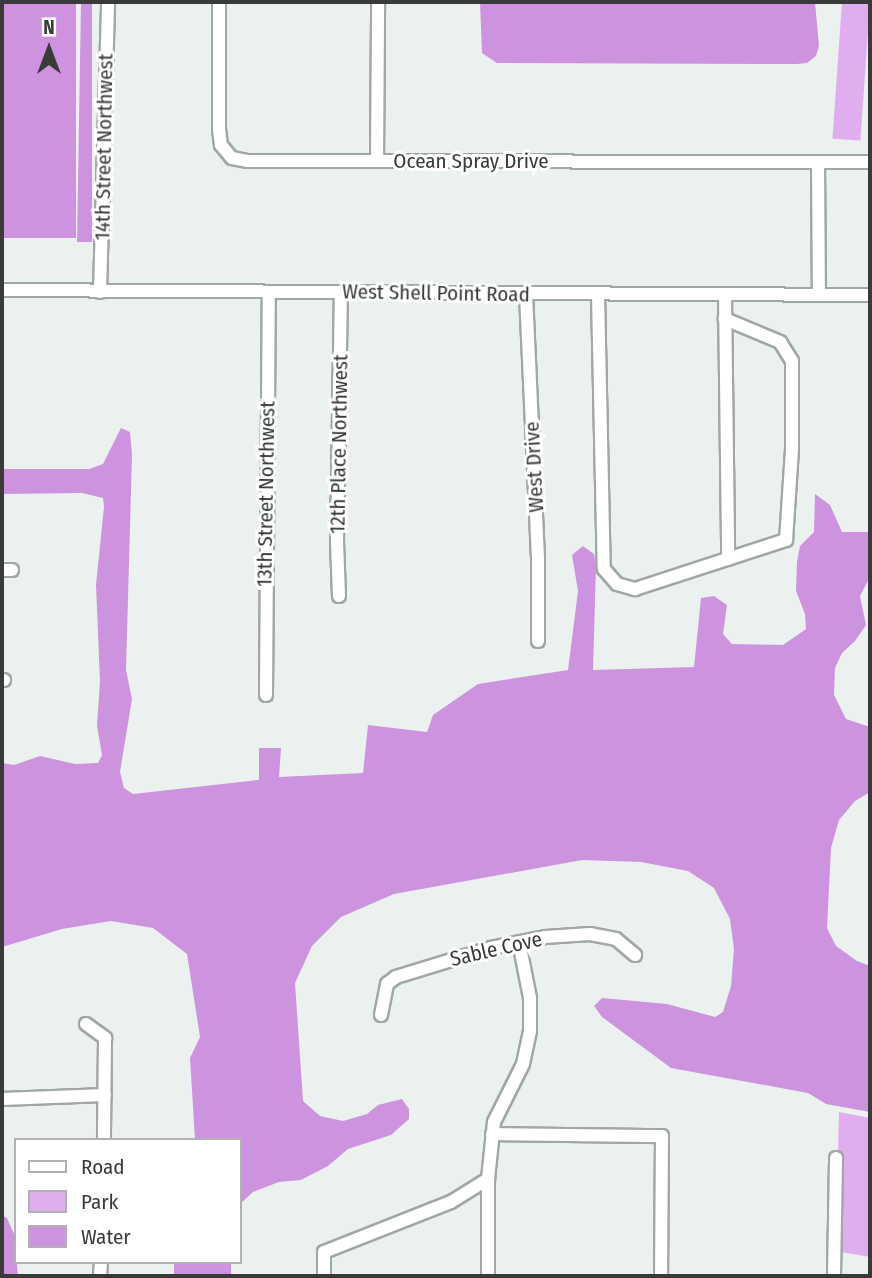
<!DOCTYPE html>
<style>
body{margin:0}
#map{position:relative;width:872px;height:1278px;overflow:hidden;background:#eaf1ef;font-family:"Fira Sans Condensed",sans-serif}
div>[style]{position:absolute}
.green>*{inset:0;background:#e0aeef;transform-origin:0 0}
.water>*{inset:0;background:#ce93df;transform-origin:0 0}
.roads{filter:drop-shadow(2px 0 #a1a7a6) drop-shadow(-2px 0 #a1a7a6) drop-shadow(0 2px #a1a7a6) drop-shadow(0 -2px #a1a7a6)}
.minor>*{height:12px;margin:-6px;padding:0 6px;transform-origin:6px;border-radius:6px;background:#fff}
span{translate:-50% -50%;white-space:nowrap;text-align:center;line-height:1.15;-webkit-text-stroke:6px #fff;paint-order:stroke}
.street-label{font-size:21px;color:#393b3b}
.frame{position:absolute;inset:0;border:4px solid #393b3b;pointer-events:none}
.legend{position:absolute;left:14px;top:1138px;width:228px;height:126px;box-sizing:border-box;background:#fff;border:2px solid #b0b1b1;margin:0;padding:9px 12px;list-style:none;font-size:21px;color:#393b3b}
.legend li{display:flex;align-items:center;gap:14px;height:35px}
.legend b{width:35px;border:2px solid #b0b1b1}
.north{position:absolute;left:14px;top:14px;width:70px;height:70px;-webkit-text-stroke:5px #fff;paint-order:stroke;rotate:0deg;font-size:19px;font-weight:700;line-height:28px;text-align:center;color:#393b3b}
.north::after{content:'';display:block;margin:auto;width:24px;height:32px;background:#393b3b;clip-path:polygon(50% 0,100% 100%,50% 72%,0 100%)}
</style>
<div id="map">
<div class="green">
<i style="left:842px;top:2px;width:28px;height:137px;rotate:4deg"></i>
<i style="clip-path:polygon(839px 1112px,870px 1118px,870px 1257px,841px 1252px,842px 1152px,838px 1152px)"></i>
</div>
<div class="water">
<i style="left:2px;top:2px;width:74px;height:236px"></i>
<i style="clip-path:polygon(81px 2px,92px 2px,92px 242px,77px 242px)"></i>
<i style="clip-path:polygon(480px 2px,815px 2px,819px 46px,816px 56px,807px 63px,797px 64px,497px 63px,482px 53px)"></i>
<i style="clip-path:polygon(121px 428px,130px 432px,132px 454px,126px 670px,132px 699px,120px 772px,124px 788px,133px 794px,259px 780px,259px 748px,281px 748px,279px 777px,363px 773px,368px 725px,427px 732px,433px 715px,478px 684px,568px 670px,578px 591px,572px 555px,583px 546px,594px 554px,596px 566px,593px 670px,694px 667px,701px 598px,714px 596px,727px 605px,723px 634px,732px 644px,783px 645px,806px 629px,805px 614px,796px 591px,797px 562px,800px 546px,814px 532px,815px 494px,830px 505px,842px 532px,870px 532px,870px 577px,860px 596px,866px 625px,855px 641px,842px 653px,835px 668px,834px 695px,846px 719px,870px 727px,870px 792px,855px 801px,839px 820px,831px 848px,827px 928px,836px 946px,857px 961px,870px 966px,870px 1112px,826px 1104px,808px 1093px,671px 1068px,602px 1017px,594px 1006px,602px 998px,667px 1004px,715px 1017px,723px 1012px,731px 986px,734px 949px,730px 919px,714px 888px,688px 871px,641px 862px,582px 860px,394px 894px,341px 917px,312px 946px,295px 983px,303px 1101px,320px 1116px,343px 1121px,367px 1114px,378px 1105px,402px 1099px,409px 1109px,409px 1119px,391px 1135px,348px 1149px,328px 1166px,301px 1180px,279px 1182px,253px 1192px,240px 1204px,240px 1140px,195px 1140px,190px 1058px,200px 1037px,187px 954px,153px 928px,111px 921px,62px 929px,2px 947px,2px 763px,14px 765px,40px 756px,75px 764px,98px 763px,102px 755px,97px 726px,100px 681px,96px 585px,104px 507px,103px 498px,82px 493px,2px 494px,2px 469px,89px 469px,103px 464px)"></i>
<i style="clip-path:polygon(2px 1215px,7px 1218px,14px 1234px,18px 1276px,2px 1276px)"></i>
<i style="left:174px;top:1262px;width:57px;height:15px"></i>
</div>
<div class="roads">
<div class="minor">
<i style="left:219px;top:2px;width:127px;rotate:90deg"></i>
<i style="left:219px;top:129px;width:16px;rotate:83deg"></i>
<i style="left:221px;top:145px;width:17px;rotate:50deg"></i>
<i style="left:232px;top:158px;width:15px;rotate:11deg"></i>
<i style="left:247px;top:161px;width:623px;rotate:0.09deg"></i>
<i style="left:377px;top:161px;width:159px;rotate:-89.6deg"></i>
<i style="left:818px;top:162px;width:133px;rotate:89.6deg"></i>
<i style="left:2px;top:290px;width:868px;rotate:0.33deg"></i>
<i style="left:100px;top:292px;width:290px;rotate:-88.4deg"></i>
<i style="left:526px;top:294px;width:263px;rotate:87.4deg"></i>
<i style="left:538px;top:557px;width:84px;rotate:90deg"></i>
<i style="left:598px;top:294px;width:275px;rotate:88.8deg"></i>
<i style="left:604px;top:569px;width:20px;rotate:49deg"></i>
<i style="left:617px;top:584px;width:19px;rotate:16deg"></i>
<i style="left:635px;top:589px;width:159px;rotate:-18deg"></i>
<i style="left:786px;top:540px;width:91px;rotate:-86.2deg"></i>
<i style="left:792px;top:449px;width:88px;rotate:-90deg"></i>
<i style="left:792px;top:361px;width:22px;rotate:-122deg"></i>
<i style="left:780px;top:342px;width:60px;rotate:-157.3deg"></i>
<i style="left:725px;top:295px;width:264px;rotate:89.3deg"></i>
<i style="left:2px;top:570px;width:10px"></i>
<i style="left:339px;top:596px;width:54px;rotate:-92.1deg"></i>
<i style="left:337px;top:542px;width:250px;rotate:-89.1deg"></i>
<i style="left:2px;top:680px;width:2px"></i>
<i style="left:266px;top:695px;width:403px;rotate:-89.6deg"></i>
<i style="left:381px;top:1015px;width:32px;rotate:-79deg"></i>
<i style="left:387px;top:984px;width:11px;rotate:-38deg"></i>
<i style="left:396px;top:977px;width:99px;rotate:-17deg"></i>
<i style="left:491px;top:948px;width:55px;rotate:-11.5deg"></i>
<i style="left:545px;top:937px;width:45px;rotate:-3.8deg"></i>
<i style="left:590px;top:934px;width:26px;rotate:11deg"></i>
<i style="left:616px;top:939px;width:25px;rotate:40deg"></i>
<i style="left:86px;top:1024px;width:24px;rotate:36deg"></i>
<i style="left:105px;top:1038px;width:102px;rotate:90.6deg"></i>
<i style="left:2px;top:1099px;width:103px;rotate:-2.2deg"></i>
<i style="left:492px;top:1134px;width:170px;rotate:0.7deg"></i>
<i style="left:662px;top:1136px;width:140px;rotate:90.4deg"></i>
<i style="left:100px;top:1276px;width:14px;rotate:-86deg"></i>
<i style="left:324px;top:1276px;width:24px;rotate:-90deg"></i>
<i style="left:324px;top:1252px;width:136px;rotate:-21.5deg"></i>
<i style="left:451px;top:1202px;width:44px;rotate:-31.9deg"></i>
<i style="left:488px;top:1276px;width:97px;rotate:-90deg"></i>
<i style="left:488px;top:1179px;width:57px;rotate:-84deg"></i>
<i style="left:494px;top:1122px;width:65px;rotate:-63.4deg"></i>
<i style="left:523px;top:1064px;width:34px;rotate:-78deg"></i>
<i style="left:530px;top:1031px;width:33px;rotate:-90deg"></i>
<i style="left:530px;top:998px;width:57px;rotate:-101.1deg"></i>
<i style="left:834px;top:1276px;width:118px;rotate:-89deg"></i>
</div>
</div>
<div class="street-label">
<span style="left:104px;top:147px;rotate:-89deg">14th Street Northwest</span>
<span style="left:471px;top:161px">Ocean Spray Drive</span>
<span style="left:436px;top:293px;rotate:1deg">West Shell Point Road</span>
<span style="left:339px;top:444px;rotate:-89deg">12th Place Northwest</span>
<span style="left:534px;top:467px;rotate:-93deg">West Drive</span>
<span style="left:266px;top:494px;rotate:-89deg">13th Street Northwest</span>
<span style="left:496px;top:949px;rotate:-13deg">Sable Cove</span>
</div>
<div class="frame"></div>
<ul class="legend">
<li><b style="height:9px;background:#fff"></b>Road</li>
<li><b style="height:19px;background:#e0aeef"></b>Park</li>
<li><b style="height:19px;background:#ce93df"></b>Water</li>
</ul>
<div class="north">N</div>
</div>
